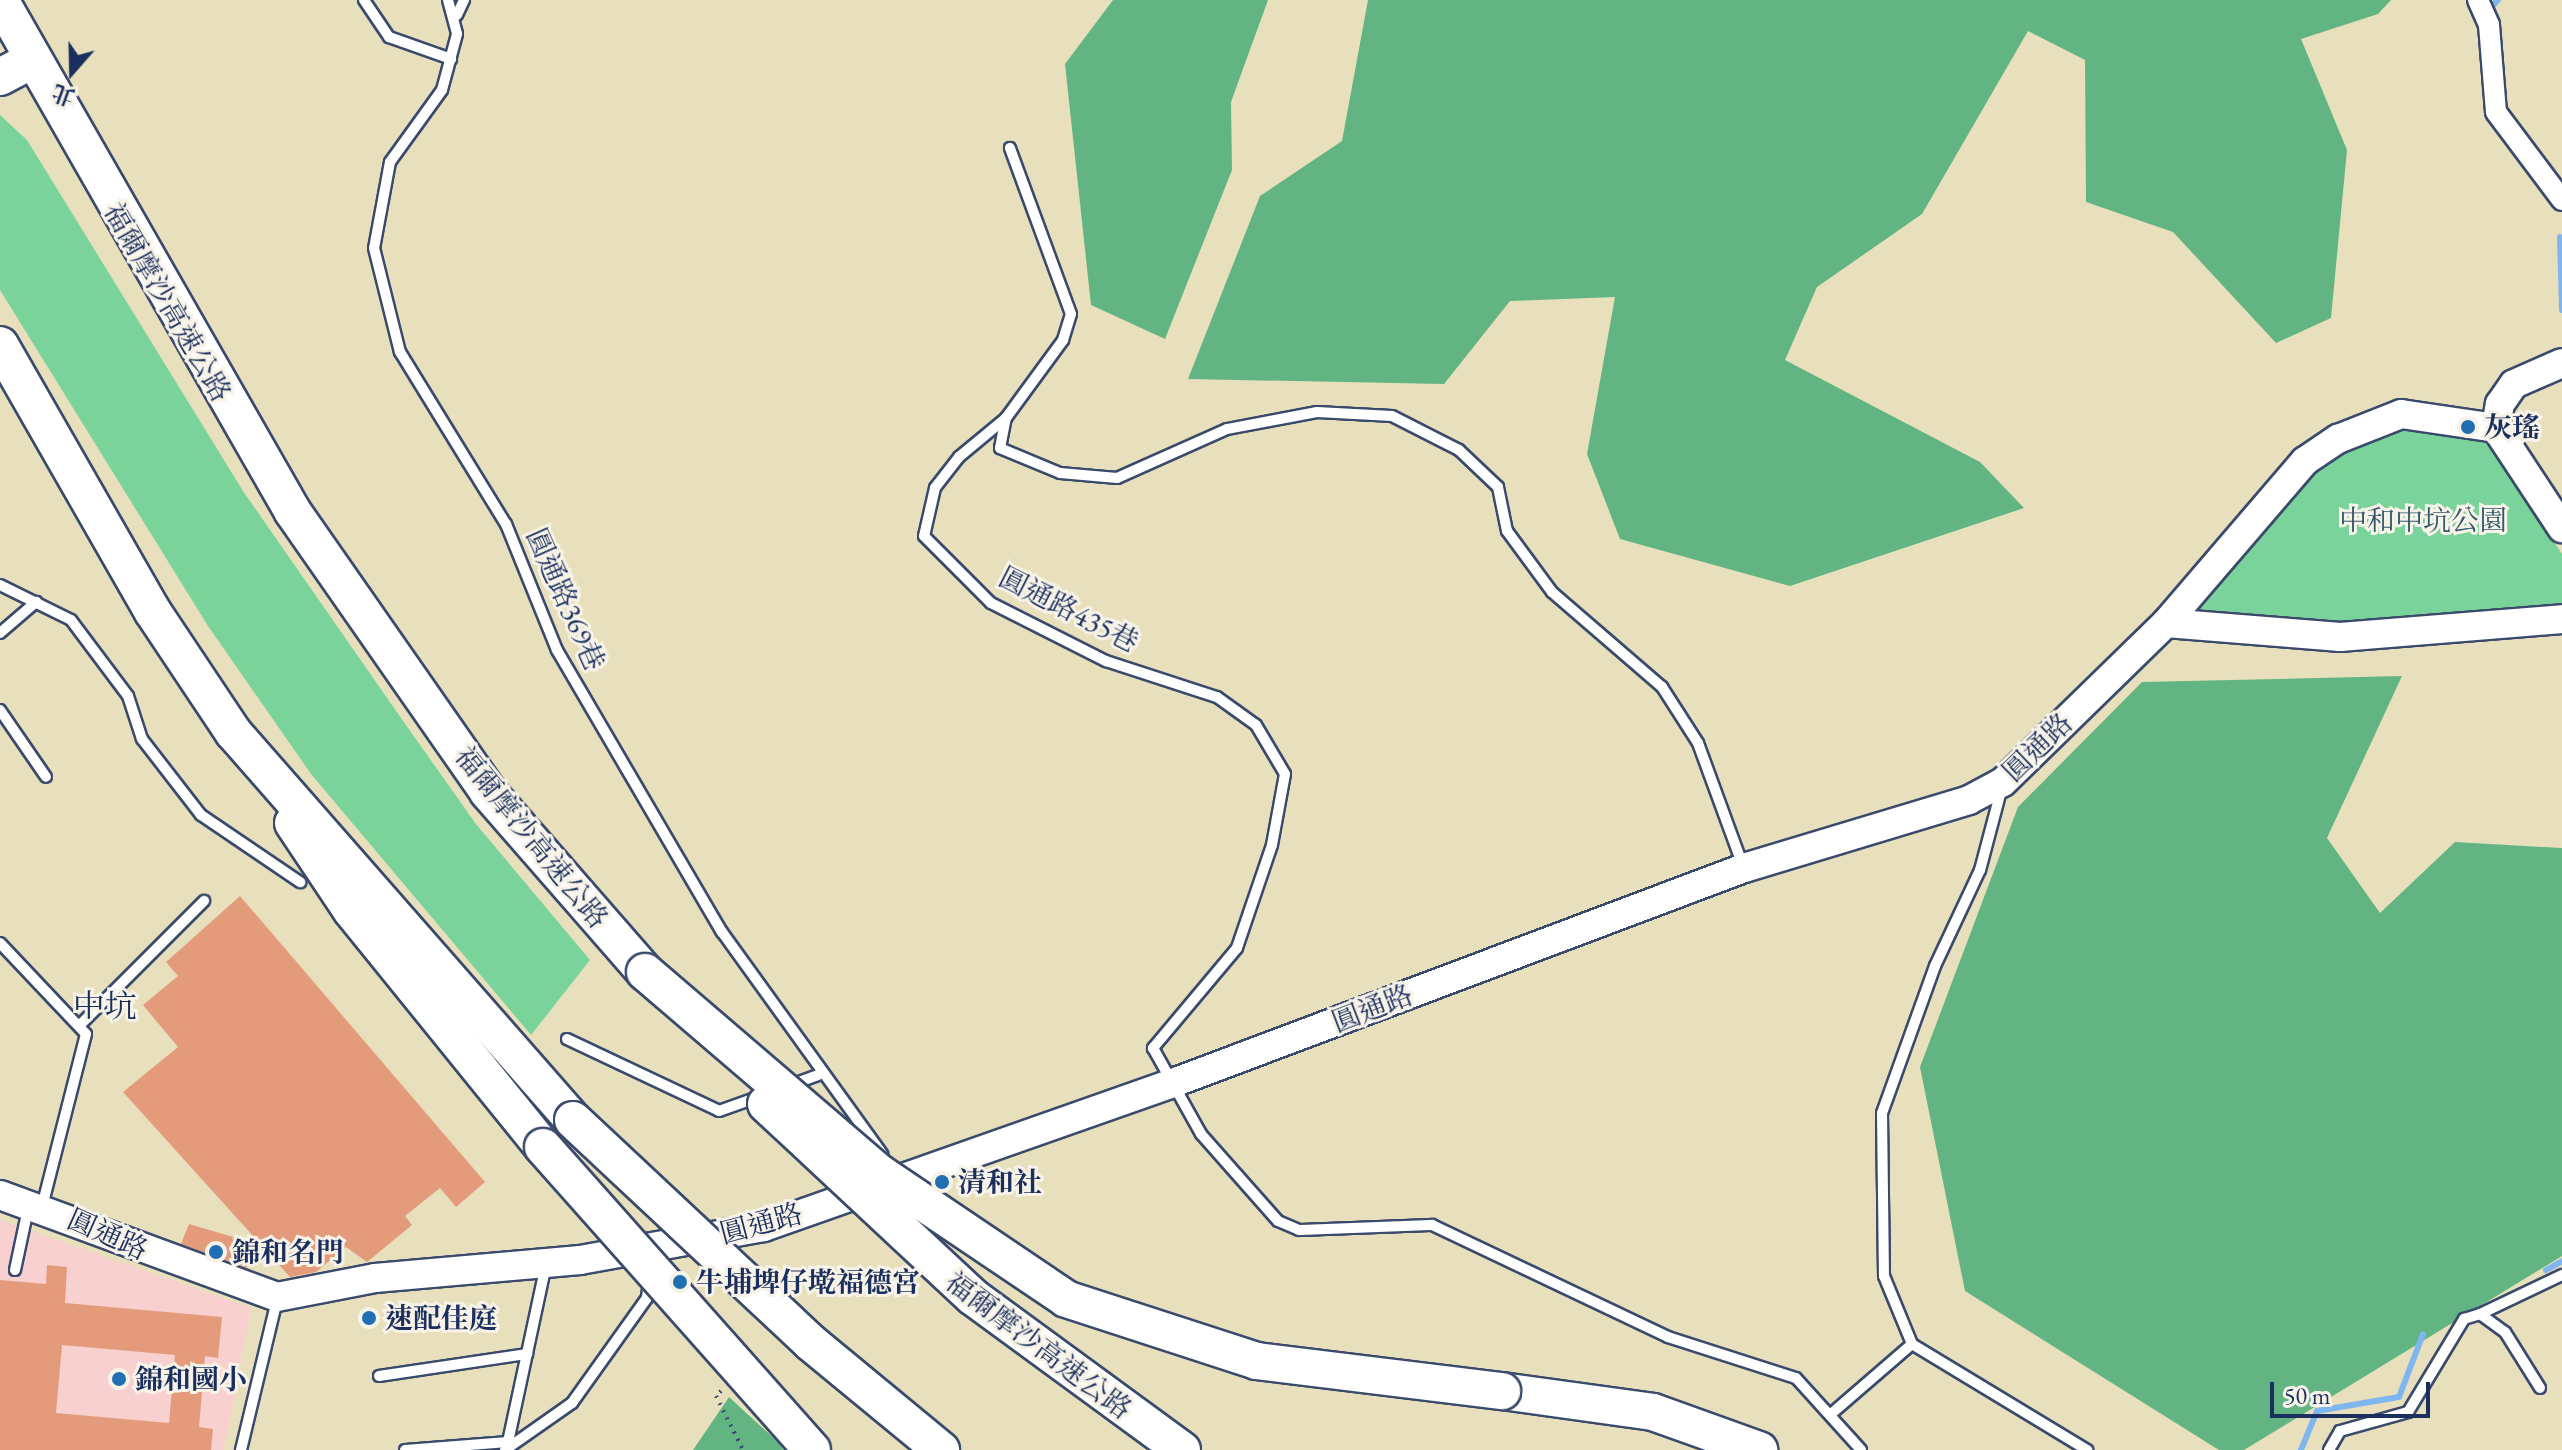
<!DOCTYPE html>
<meta charset="utf-8">
<style>
body{margin:0}
#map{position:relative;width:2562px;height:1450px;overflow:hidden;background:#e8e0bc;font-family:"EB Garamond","Noto Serif TC",serif}
div>[style]{position:absolute}
.built>*{inset:0;background:#f7d0cf}
.green>*{inset:0;background:#79d39a}
.forest>*{inset:0;background:#62b582}
.stream>*{height:6px;margin:-3px;padding:0 3px;transform-origin:3px;border-radius:3px;background:#80b6ef}
.building>*{inset:0;background:#e39b7c}
.path>*{height:4px;margin-top:-2px;transform-origin:0;background:repeating-linear-gradient(90deg,#3a4a6c 0 2px,transparent 0 8px)}
.roads{filter:drop-shadow(2px 0 #3a4a6c) drop-shadow(-2px 0 #3a4a6c) drop-shadow(0 2px #3a4a6c) drop-shadow(0 -2px #3a4a6c)}
.lane>*{height:10px;margin:-5px;padding:0 5px;transform-origin:5px;border-radius:5px;background:#fff}
.street>*{height:20px;margin:-10px;padding:0 10px;transform-origin:10px;border-radius:10px;background:#fff}
.secondary>*{height:28px;margin:-14px;padding:0 14px;transform-origin:14px;border-radius:14px;background:#fff}
.highway>*{height:36px;margin:-18px;padding:0 18px;transform-origin:18px;border-radius:18px;background:#fff}
.bridges{filter:drop-shadow(2px 0 #3a4a6c) drop-shadow(-2px 0 #3a4a6c) drop-shadow(0 2px #3a4a6c) drop-shadow(0 -2px #3a4a6c)}
.highway-bridge>*{height:36px;margin:-18px;padding:0 18px;transform-origin:18px;border-radius:18px;background:#fff}
.dots>*{width:22px;height:22px;translate:-50% -50%;box-sizing:border-box;border:4px solid #f7f3e8;border-radius:50%}
span{translate:-50% -50%;white-space:nowrap;text-align:center;line-height:1.15;-webkit-text-stroke:6px #f7f3e8;paint-order:stroke}
.street-label{font-size:28px;color:#1b2f5e}
.poi-label{font-size:28px;color:#1b2f5e;font-weight:700}
.left{translate:0 -50%;text-align:left}
.park-label{font-size:28px;color:#32586d}
.quarter-label{font-size:32px;color:#1b2f5e}
.north{position:absolute;left:32px;top:32px;width:80px;height:80px;-webkit-text-stroke:6px #f7f3e8;paint-order:stroke;rotate:200deg;font-size:22px;font-weight:700;line-height:32px;text-align:center;color:#1b2f5e}
.north::after{content:'';display:block;margin:auto;width:28px;height:36px;background:#1b2f5e;clip-path:polygon(50% 0,100% 100%,50% 72%,0 100%)}
.scale{position:absolute;left:2270px;top:1382px;width:160px;height:36px;box-sizing:border-box;border:4px solid #1b2f5e;border-top:0;padding-left:10px;font-size:24px;line-height:28px;white-space:nowrap;color:#1b2f5e;-webkit-text-stroke:6px #f7f3e8;paint-order:stroke}
</style>
<div id="map">
<div class="built">
<i style="clip-path:polygon(0 1220px,251px 1308px,224px 1450px,0 1450px)"></i>
</div>
<div class="green">
<i style="clip-path:polygon(0 115px,27px 140px,243px 491px,401px 718px,476px 824px,590px 960px,531px 1035px,311px 774px,208px 626px,0 290px)"></i>
<i style="clip-path:polygon(2470px 414px,2562px 554px,2562px 607px,2341px 621px,2198px 611px,2313px 470px,2387px 431px)"></i>
</div>
<div class="forest">
<i style="clip-path:polygon(1113px 0,1268px 0,1231px 102px,1232px 170px,1165px 339px,1091px 305px,1065px 64px)"></i>
<i style="clip-path:polygon(1368px 0,2391px 0,2378px 14px,2301px 39px,2347px 150px,2331px 318px,2276px 343px,2173px 232px,2086px 202px,2085px 60px,2028px 31px,1922px 214px,1817px 287px,1785px 360px,1980px 462px,2024px 508px,1790px 586px,1620px 539px,1587px 454px,1615px 297px,1510px 301px,1444px 384px,1188px 379px,1260px 196px,1342px 141px)"></i>
<i style="clip-path:polygon(2402px 676px,2327px 838px,2380px 913px,2455px 842px,2562px 848px,2562px 1256px,2244px 1450px,2219px 1450px,1965px 1291px,1920px 1067px,2018px 807px,2142px 682px)"></i>
<i style="clip-path:polygon(729px 1397px,779px 1443px,783px 1450px,693px 1450px)"></i>
</div>
<div class="stream">
<i style="left:2488px;top:10px;width:14px;rotate:-45deg"></i>
<i style="left:2560px;top:237px;width:73px;rotate:88.4deg"></i>
<i style="left:2546px;top:1270px;width:18px;rotate:-29deg"></i>
<i style="left:2301px;top:1450px;width:42px;rotate:-67.7deg"></i>
<i style="left:2317px;top:1411px;width:83px;rotate:-9.7deg"></i>
<i style="left:2399px;top:1397px;width:67px;rotate:-69.1deg"></i>
</div>
<div class="building">
<i style="clip-path:polygon(240px 896px,485px 1182px,456px 1207px,440px 1188px,405px 1216px,412px 1225px,367px 1262px,346px 1247px,316px 1272px,290px 1277px,123px 1092px,178px 1047px,143px 1005px,178px 976px,166px 962px)"></i>
<i style="clip-path:polygon(189px 1224px,257px 1244px,247px 1268px,181px 1244px)"></i>
<i style="clip-path:polygon(evenodd,47px 1265px,67px 1267px,65px 1303px,222px 1317px,218px 1358px,205px 1356px,199px 1427px,213px 1429px,211px 1450px,0 1450px,0 1280px,46px 1284px,47px 1265px,62px 1345px,175px 1355px,169px 1423px,56px 1413px,62px 1345px)"></i>
</div>
<div class="path">
<i style="left:721px;top:1391px;width:7px;rotate:135deg"></i>
<i style="left:716px;top:1396px;width:60px;rotate:63.4deg"></i>
</div>
<div class="roads">
<div class="lane">
<i style="left:364px;top:0;width:45px;rotate:56deg"></i>
<i style="left:389px;top:37px;width:66px;rotate:19.5deg"></i>
<i style="left:448px;top:0;width:35px;rotate:75deg"></i>
<i style="left:457px;top:34px;width:58px;rotate:105deg"></i>
<i style="left:442px;top:90px;width:89px;rotate:125.8deg"></i>
<i style="left:390px;top:162px;width:87px;rotate:100.5deg"></i>
<i style="left:374px;top:248px;width:107px;rotate:76deg"></i>
<i style="left:400px;top:352px;width:202px;rotate:58.4deg"></i>
<i style="left:506px;top:524px;width:136px;rotate:68deg"></i>
<i style="left:557px;top:650px;width:327px;rotate:59.7deg"></i>
<i style="left:722px;top:932px;width:274px;rotate:54.2deg"></i>
<i style="left:457px;top:15px;width:17px;rotate:-65deg"></i>
<i style="left:1006px;top:418px;width:97px;rotate:-53.8deg"></i>
<i style="left:1063px;top:340px;width:27px;rotate:-73deg"></i>
<i style="left:1071px;top:314px;width:177px;rotate:-110.2deg"></i>
<i style="left:0;top:585px;width:79px;rotate:26.2deg"></i>
<i style="left:71px;top:620px;width:95px;rotate:53.1deg"></i>
<i style="left:128px;top:696px;width:45px;rotate:72deg"></i>
<i style="left:142px;top:739px;width:96px;rotate:52.2deg"></i>
<i style="left:201px;top:815px;width:120px;rotate:34.1deg"></i>
<i style="left:0;top:633px;width:48px;rotate:-40.7deg"></i>
<i style="left:0;top:710px;width:81px;rotate:55.5deg"></i>
<i style="left:2002px;top:787px;width:86px;rotate:104.8deg"></i>
<i style="left:1980px;top:870px;width:106px;rotate:115.1deg"></i>
<i style="left:1935px;top:966px;width:156px;rotate:109.8deg"></i>
<i style="left:1882px;top:1113px;width:163px;rotate:89.3deg"></i>
<i style="left:1884px;top:1276px;width:74px;rotate:67.6deg"></i>
<i style="left:1912px;top:1344px;width:205px;rotate:31.2deg"></i>
<i style="left:1743px;top:866px;width:131px;rotate:-110.1deg"></i>
<i style="left:1698px;top:743px;width:67px;rotate:-122.7deg"></i>
<i style="left:1662px;top:687px;width:145px;rotate:-139.2deg"></i>
<i style="left:1552px;top:592px;width:76px;rotate:-126.4deg"></i>
<i style="left:1507px;top:531px;width:45px;rotate:-101.6deg"></i>
<i style="left:1498px;top:487px;width:54px;rotate:-136.5deg"></i>
<i style="left:1459px;top:450px;width:75px;rotate:-153.1deg"></i>
<i style="left:1392px;top:416px;width:75px;rotate:-176.9deg"></i>
<i style="left:1317px;top:412px;width:92px;rotate:169.3deg"></i>
<i style="left:1227px;top:429px;width:120px;rotate:156deg"></i>
<i style="left:1117px;top:478px;width:57px;rotate:-175deg"></i>
<i style="left:1060px;top:473px;width:65px;rotate:-157.4deg"></i>
<i style="left:1000px;top:448px;width:31px;rotate:-79deg"></i>
<i style="left:1006px;top:418px;width:61px;rotate:140.3deg"></i>
<i style="left:959px;top:457px;width:39px;rotate:128deg"></i>
<i style="left:935px;top:488px;width:49px;rotate:102.9deg"></i>
<i style="left:924px;top:536px;width:95px;rotate:45deg"></i>
<i style="left:991px;top:603px;width:129px;rotate:26.8deg"></i>
<i style="left:1106px;top:661px;width:117px;rotate:18deg"></i>
<i style="left:1217px;top:697px;width:48px;rotate:35.7deg"></i>
<i style="left:1256px;top:725px;width:57px;rotate:59.4deg"></i>
<i style="left:1285px;top:774px;width:72px;rotate:100.4deg"></i>
<i style="left:1272px;top:845px;width:109px;rotate:108.8deg"></i>
<i style="left:1237px;top:948px;width:131px;rotate:130deg"></i>
<i style="left:1153px;top:1048px;width:98px;rotate:60.8deg"></i>
<i style="left:1201px;top:1134px;width:116px;rotate:48.5deg"></i>
<i style="left:1278px;top:1221px;width:23px;rotate:23deg"></i>
<i style="left:1299px;top:1230px;width:133px;rotate:-2.2deg"></i>
<i style="left:1432px;top:1225px;width:261px;rotate:25.4deg"></i>
<i style="left:1668px;top:1337px;width:134px;rotate:17.8deg"></i>
<i style="left:1796px;top:1378px;width:97px;rotate:47.9deg"></i>
<i style="left:0;top:943px;width:125px;rotate:46.6deg"></i>
<i style="left:86px;top:1034px;width:179px;rotate:104.3deg"></i>
<i style="left:79px;top:1026px;width:177px;rotate:-45deg"></i>
<i style="left:567px;top:1039px;width:168px;rotate:25.3deg"></i>
<i style="left:719px;top:1111px;width:41px;rotate:-19.7deg"></i>
<i style="left:788px;top:1086px;width:32px;rotate:-20deg"></i>
<i style="left:15px;top:1270px;width:62px;rotate:-78deg"></i>
<i style="left:2480px;top:1314px;width:91px;rotate:-25.4deg"></i>
<i style="left:379px;top:1376px;width:150px;rotate:-8.5deg"></i>
<i style="left:1831px;top:1414px;width:107px;rotate:-40.8deg"></i>
<i style="left:241px;top:1450px;width:154px;rotate:-76.5deg"></i>
<i style="left:405px;top:1450px;width:103px;rotate:-4.4deg"></i>
<i style="left:508px;top:1442px;width:182px;rotate:-77.9deg"></i>
<i style="left:505px;top:1450px;width:82px;rotate:-35deg"></i>
<i style="left:572px;top:1403px;width:129px;rotate:-54.5deg"></i>
<i style="left:647px;top:1298px;width:18px;rotate:-84deg"></i>
<i style="left:2329px;top:1450px;width:22px;rotate:-60deg"></i>
<i style="left:2340px;top:1431px;width:71px;rotate:-15.6deg"></i>
<i style="left:2408px;top:1412px;width:109px;rotate:-58.9deg"></i>
<i style="left:2464px;top:1319px;width:17px;rotate:-17deg"></i>
<i style="left:2480px;top:1314px;width:31px;rotate:36deg"></i>
<i style="left:2505px;top:1332px;width:66px;rotate:58deg"></i>
</div>
<div class="street">
<i style="left:2478px;top:0;width:27px;rotate:66deg"></i>
<i style="left:2489px;top:25px;width:87px;rotate:85.4deg"></i>
<i style="left:2496px;top:112px;width:110px;rotate:53.1deg"></i>
</div>
<div class="secondary">
<i style="left:2496px;top:428px;width:24px;rotate:-81deg"></i>
<i style="left:2500px;top:404px;width:24px;rotate:-55deg"></i>
<i style="left:2514px;top:384px;width:52px;rotate:-23.6deg"></i>
<i style="left:2166px;top:623px;width:175px;rotate:4.6deg"></i>
<i style="left:2340px;top:637px;width:223px;rotate:-4.6deg"></i>
<i style="left:0;top:1195px;width:295px;rotate:20.2deg"></i>
<i style="left:277px;top:1297px;width:100px;rotate:-11deg"></i>
<i style="left:375px;top:1278px;width:206px;rotate:-5deg"></i>
<i style="left:580px;top:1260px;width:187px;rotate:-10.2deg"></i>
<i style="left:764px;top:1227px;width:434px;rotate:-19.4deg"></i>
<i style="left:1173px;top:1083px;width:610px;rotate:-20.63deg"></i>
<i style="left:1744px;top:868px;width:235px;rotate:-16.8deg"></i>
<i style="left:1969px;top:800px;width:38px;rotate:-28deg"></i>
<i style="left:2003px;top:782px;width:228px;rotate:-44.3deg"></i>
<i style="left:2166px;top:623px;width:213px;rotate:-49.4deg"></i>
<i style="left:2305px;top:461px;width:40px;rotate:-34deg"></i>
<i style="left:2338px;top:439px;width:68px;rotate:-21.6deg"></i>
<i style="left:2401px;top:414px;width:96px;rotate:8.4deg"></i>
<i style="left:2496px;top:428px;width:120px;rotate:56.6deg"></i>
</div>
<div class="highway">
<i style="left:0;top:0;width:590px;rotate:60.22deg"></i>
<i style="left:293px;top:512px;width:341px;rotate:55.1deg"></i>
<i style="left:488px;top:792px;width:239px;rotate:48.9deg"></i>
<i style="left:0;top:77px;width:34px;rotate:-28deg"></i>
<i style="left:0;top:345px;width:308px;rotate:60.2deg"></i>
<i style="left:153px;top:612px;width:144px;rotate:56.3deg"></i>
<i style="left:233px;top:732px;width:516px;rotate:48.77deg"></i>
<i style="left:293px;top:823px;width:105px;rotate:56.3deg"></i>
<i style="left:351px;top:910px;width:305px;rotate:51deg"></i>
<i style="left:1502px;top:1391px;width:152px;rotate:7.9deg"></i>
<i style="left:1653px;top:1412px;width:113px;rotate:19.7deg"></i>
</div>
</div>
<div class="bridges">
<div class="highway-bridge">
<i style="left:645px;top:972px;width:311px;rotate:40.6deg"></i>
<i style="left:881px;top:1174px;width:223px;rotate:34deg"></i>
<i style="left:1066px;top:1299px;width:201px;rotate:18deg"></i>
<i style="left:1257px;top:1361px;width:247px;rotate:7deg"></i>
<i style="left:766px;top:1104px;width:283px;rotate:43deg"></i>
<i style="left:973px;top:1297px;width:259px;rotate:36.2deg"></i>
<i style="left:573px;top:1120px;width:325px;rotate:43.1deg"></i>
<i style="left:810px;top:1342px;width:170px;rotate:39.5deg"></i>
<i style="left:543px;top:1147px;width:405px;rotate:48.4deg"></i>
</div>
</div>
<div class="dots">
<i style="left:2468px;top:427px;background:#1f6fb2"></i>
<i style="left:942px;top:1182px;background:#1f6fb2"></i>
<i style="left:216px;top:1252px;background:#1f6fb2"></i>
<i style="left:680px;top:1282px;background:#1f6fb2"></i>
<i style="left:369px;top:1318px;background:#1f6fb2"></i>
<i style="left:119px;top:1379px;background:#1f6fb2"></i>
</div>
<div class="street-label">
<span style="left:168px;top:302px;rotate:60deg">福爾摩沙高速公路</span>
<span style="left:566px;top:599px;rotate:66deg">圓通路369巷</span>
<span style="left:1069px;top:609px;rotate:27deg">圓通路435巷</span>
<span style="left:2037px;top:747px;rotate:-44deg">圓通路</span>
<span style="left:532px;top:837px;rotate:51deg">福爾摩沙高速公路</span>
<span style="left:1372px;top:1008px;rotate:-21deg">圓通路</span>
<span style="left:761px;top:1223px;rotate:-15deg">圓通路</span>
<span style="left:108px;top:1234px;rotate:24deg">圓通路</span>
<span style="left:1039px;top:1345px;rotate:37deg">福爾摩沙高速公路</span>
</div>
<div class="poi-label">
<span class="left" style="left:2484px;top:427px">灰瑤</span>
<span class="left" style="left:958px;top:1182px">清和社</span>
<span class="left" style="left:232px;top:1252px">錦和名門</span>
<span class="left" style="left:696px;top:1282px">牛埔埤仔墘福德宮</span>
<span class="left" style="left:385px;top:1318px">速配佳庭</span>
<span class="left" style="left:135px;top:1379px">錦和國小</span>
</div>
<div class="park-label">
<span style="left:2423px;top:520px">中和中坑公園</span>
</div>
<div class="quarter-label">
<span style="left:105px;top:1006px">中坑</span>
</div>
<div class="north">北</div>
<div class="scale">50 m</div>
</div>
